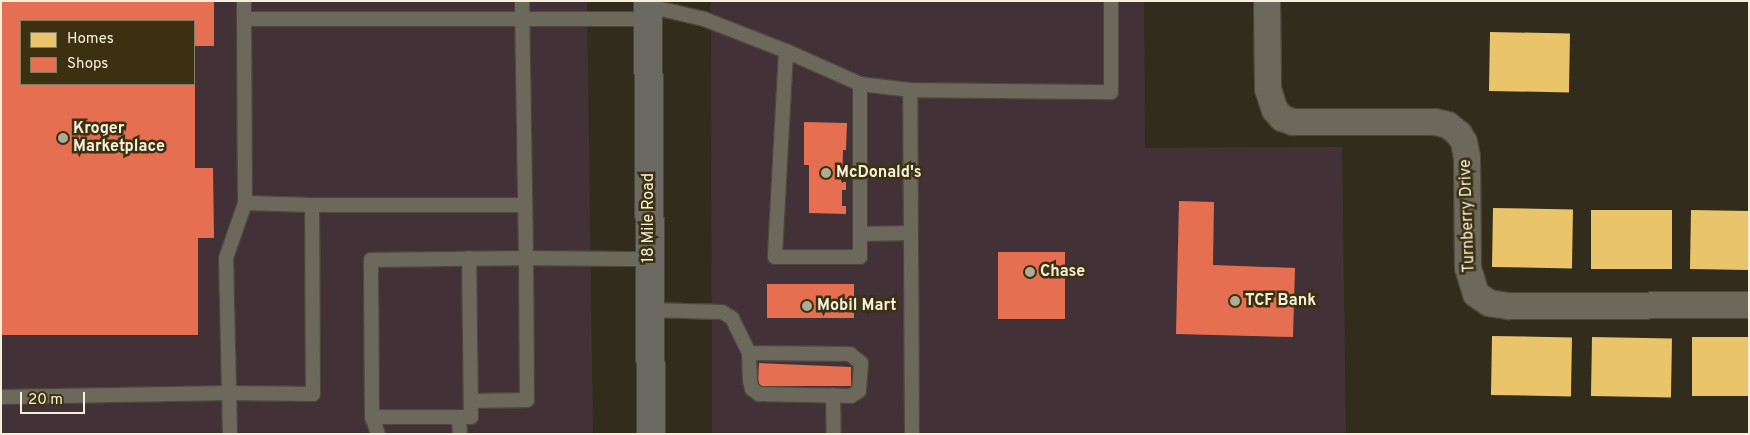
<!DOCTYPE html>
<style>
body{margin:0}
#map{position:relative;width:1750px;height:435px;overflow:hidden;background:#312c1b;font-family:Overpass,sans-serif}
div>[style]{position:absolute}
.commercial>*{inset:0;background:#423238}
.homes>*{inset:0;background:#e9c46a;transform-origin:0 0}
.shops>*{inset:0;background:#e76f51;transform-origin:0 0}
.roads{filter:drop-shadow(1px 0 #4d483a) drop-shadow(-1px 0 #4d483a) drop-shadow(0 1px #4d483a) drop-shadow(0 -1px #4d483a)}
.lane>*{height:14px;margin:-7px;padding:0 7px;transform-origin:7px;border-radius:7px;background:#6c685c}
.street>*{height:26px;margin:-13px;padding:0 13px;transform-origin:13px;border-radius:13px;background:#6c685c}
.secondary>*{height:28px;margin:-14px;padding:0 14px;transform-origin:14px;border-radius:14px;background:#6b6961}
.dots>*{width:14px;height:14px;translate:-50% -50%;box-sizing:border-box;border:2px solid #3b3111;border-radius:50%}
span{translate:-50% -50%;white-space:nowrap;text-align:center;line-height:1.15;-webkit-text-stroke:5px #3b3111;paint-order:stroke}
.poi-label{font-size:16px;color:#f5efdc;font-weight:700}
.left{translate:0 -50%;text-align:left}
.street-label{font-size:16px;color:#f5efdc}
.frame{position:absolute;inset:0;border:2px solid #f5efdc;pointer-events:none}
.legend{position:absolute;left:20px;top:20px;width:175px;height:65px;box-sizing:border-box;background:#3b3111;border:1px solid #857d62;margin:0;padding:6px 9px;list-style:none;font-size:15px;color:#f5efdc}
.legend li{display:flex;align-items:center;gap:10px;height:25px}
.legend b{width:25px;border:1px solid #857d62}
.scale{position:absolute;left:20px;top:392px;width:65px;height:22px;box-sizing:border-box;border:2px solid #f5efdc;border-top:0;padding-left:6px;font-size:15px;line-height:18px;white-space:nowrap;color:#f5efdc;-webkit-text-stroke:4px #3b3111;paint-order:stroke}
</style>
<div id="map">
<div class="commercial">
<i style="clip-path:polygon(evenodd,1px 1px,587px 1px,593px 434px,1px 434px,1px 1px,21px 21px,194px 21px,194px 84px,21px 84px,21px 21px)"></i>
<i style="clip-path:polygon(711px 1px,1144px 1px,1145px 148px,1342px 147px,1346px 434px,712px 434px)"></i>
</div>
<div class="homes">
<i style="left:1490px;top:32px;width:80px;height:59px;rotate:1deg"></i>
<i style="left:1493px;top:208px;width:80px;height:59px;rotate:1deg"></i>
<i style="left:1591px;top:210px;width:81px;height:59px"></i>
<i style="left:1691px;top:210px;width:58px;height:59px;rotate:1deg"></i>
<i style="left:1492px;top:336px;width:80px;height:59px;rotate:1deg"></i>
<i style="left:1592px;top:337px;width:80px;height:59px;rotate:1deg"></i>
<i style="left:1692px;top:337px;width:57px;height:59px"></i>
</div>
<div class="shops">
<i style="clip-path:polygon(1px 1px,214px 1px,214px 46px,194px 46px,194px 21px,21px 21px,21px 84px,195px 84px,195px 168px,213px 168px,214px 238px,198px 238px,198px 335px,1px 335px)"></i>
<i style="clip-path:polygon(804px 122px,847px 123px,846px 150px,843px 150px,842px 182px,846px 182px,846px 190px,842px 190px,842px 206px,846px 206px,846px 214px,809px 213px,809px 165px,804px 165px)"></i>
<i style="clip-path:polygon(1179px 201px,1214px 202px,1213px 265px,1295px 268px,1293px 337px,1176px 334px)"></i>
<i style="left:998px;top:252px;width:67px;height:67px"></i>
<i style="left:767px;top:284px;width:87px;height:34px"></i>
<i style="clip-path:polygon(759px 363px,851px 367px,851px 386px,758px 386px)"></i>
</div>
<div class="roads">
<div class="lane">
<i style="left:522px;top:1px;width:257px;rotate:89.1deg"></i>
<i style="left:526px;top:258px;width:123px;rotate:0.5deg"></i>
<i style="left:648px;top:6px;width:57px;rotate:13.1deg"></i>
<i style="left:704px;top:19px;width:88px;rotate:21.3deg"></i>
<i style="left:786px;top:51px;width:81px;rotate:24deg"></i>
<i style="left:860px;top:84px;width:50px;rotate:6.8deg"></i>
<i style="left:244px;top:19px;width:405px"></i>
<i style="left:786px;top:51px;width:206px;rotate:93.1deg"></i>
<i style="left:775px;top:257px;width:85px"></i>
<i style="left:860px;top:257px;width:173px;rotate:-90deg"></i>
<i style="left:245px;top:203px;width:67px;rotate:1.7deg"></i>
<i style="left:861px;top:234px;width:49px;rotate:-1.2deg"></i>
<i style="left:650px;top:310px;width:72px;rotate:1.6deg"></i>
<i style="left:722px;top:312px;width:12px;rotate:31deg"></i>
<i style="left:732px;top:318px;width:39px;rotate:64deg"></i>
<i style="left:749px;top:353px;width:28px;rotate:88deg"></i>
<i style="left:750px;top:381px;width:8px;rotate:76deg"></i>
<i style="left:752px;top:389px;width:9px;rotate:36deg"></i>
<i style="left:759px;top:394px;width:92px;rotate:1.2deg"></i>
<i style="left:851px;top:396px;width:9px;rotate:-32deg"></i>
<i style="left:859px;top:391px;width:28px;rotate:-86deg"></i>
<i style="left:861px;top:363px;width:14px;rotate:-141deg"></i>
<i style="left:850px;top:354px;width:101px;rotate:-179.4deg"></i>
<i style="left:833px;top:395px;width:39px;rotate:89deg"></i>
<i style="left:1px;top:397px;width:229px;rotate:-1deg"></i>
<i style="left:230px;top:393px;width:83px;rotate:0.7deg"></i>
<i style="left:313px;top:394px;width:189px;rotate:-90.3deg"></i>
<i style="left:312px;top:205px;width:213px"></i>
<i style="left:372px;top:417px;width:99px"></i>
<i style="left:471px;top:417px;width:159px;rotate:-90.7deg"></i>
<i style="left:459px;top:417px;width:17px;rotate:87deg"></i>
<i style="left:230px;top:434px;width:176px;rotate:-91.3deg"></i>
<i style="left:226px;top:258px;width:58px;rotate:-70.9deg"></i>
<i style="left:245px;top:203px;width:202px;rotate:-90.3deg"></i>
<i style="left:378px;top:434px;width:18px;rotate:-109deg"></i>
<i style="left:372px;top:417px;width:157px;rotate:-90.4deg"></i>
<i style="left:371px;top:260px;width:155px;rotate:-0.7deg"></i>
<i style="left:526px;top:258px;width:142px;rotate:89.6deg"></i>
<i style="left:527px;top:400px;width:56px;rotate:179deg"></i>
<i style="left:912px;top:434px;width:344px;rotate:-90.3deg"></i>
<i style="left:910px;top:90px;width:201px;rotate:0.6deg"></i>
<i style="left:1111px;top:92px;width:91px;rotate:-90deg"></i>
</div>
<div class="street">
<i style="left:1267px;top:1px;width:88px;rotate:89.3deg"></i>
<i style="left:1268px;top:89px;width:22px;rotate:72deg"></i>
<i style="left:1275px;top:110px;width:11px;rotate:49deg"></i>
<i style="left:1282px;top:118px;width:12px;rotate:20deg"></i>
<i style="left:1293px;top:122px;width:142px"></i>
<i style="left:1435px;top:122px;width:13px;rotate:13deg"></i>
<i style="left:1448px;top:125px;width:14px;rotate:39deg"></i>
<i style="left:1459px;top:134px;width:9px;rotate:58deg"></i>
<i style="left:1464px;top:142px;width:15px;rotate:79deg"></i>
<i style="left:1467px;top:157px;width:111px;rotate:89.5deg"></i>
<i style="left:1468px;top:268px;width:27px;rotate:73deg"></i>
<i style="left:1476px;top:294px;width:16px;rotate:35deg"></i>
<i style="left:1489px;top:303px;width:20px;rotate:9deg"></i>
<i style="left:1509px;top:306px;width:240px;rotate:-0.2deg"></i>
</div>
<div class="secondary">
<i style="left:648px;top:1px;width:433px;rotate:89.6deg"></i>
</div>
</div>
<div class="dots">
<i style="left:63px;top:138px;background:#b0ab98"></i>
<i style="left:826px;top:173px;background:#b0ab98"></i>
<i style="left:1030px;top:272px;background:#b0ab98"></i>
<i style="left:1235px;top:301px;background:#b0ab98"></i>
<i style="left:807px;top:306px;background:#b0ab98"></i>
</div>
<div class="poi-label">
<span class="left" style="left:73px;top:138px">Kroger<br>Marketplace</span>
<span class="left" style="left:836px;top:173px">McDonald's</span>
<span class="left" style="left:1040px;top:272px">Chase</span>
<span class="left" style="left:1245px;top:301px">TCF Bank</span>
<span class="left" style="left:817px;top:306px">Mobil Mart</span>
</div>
<div class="street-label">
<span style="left:1468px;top:216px;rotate:-92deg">Turnberry Drive</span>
<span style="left:649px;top:218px;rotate:-90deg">18 Mile Road</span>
</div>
<div class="frame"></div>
<ul class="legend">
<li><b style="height:14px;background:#e9c46a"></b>Homes</li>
<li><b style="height:14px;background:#e76f51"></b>Shops</li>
</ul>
<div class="scale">20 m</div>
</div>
